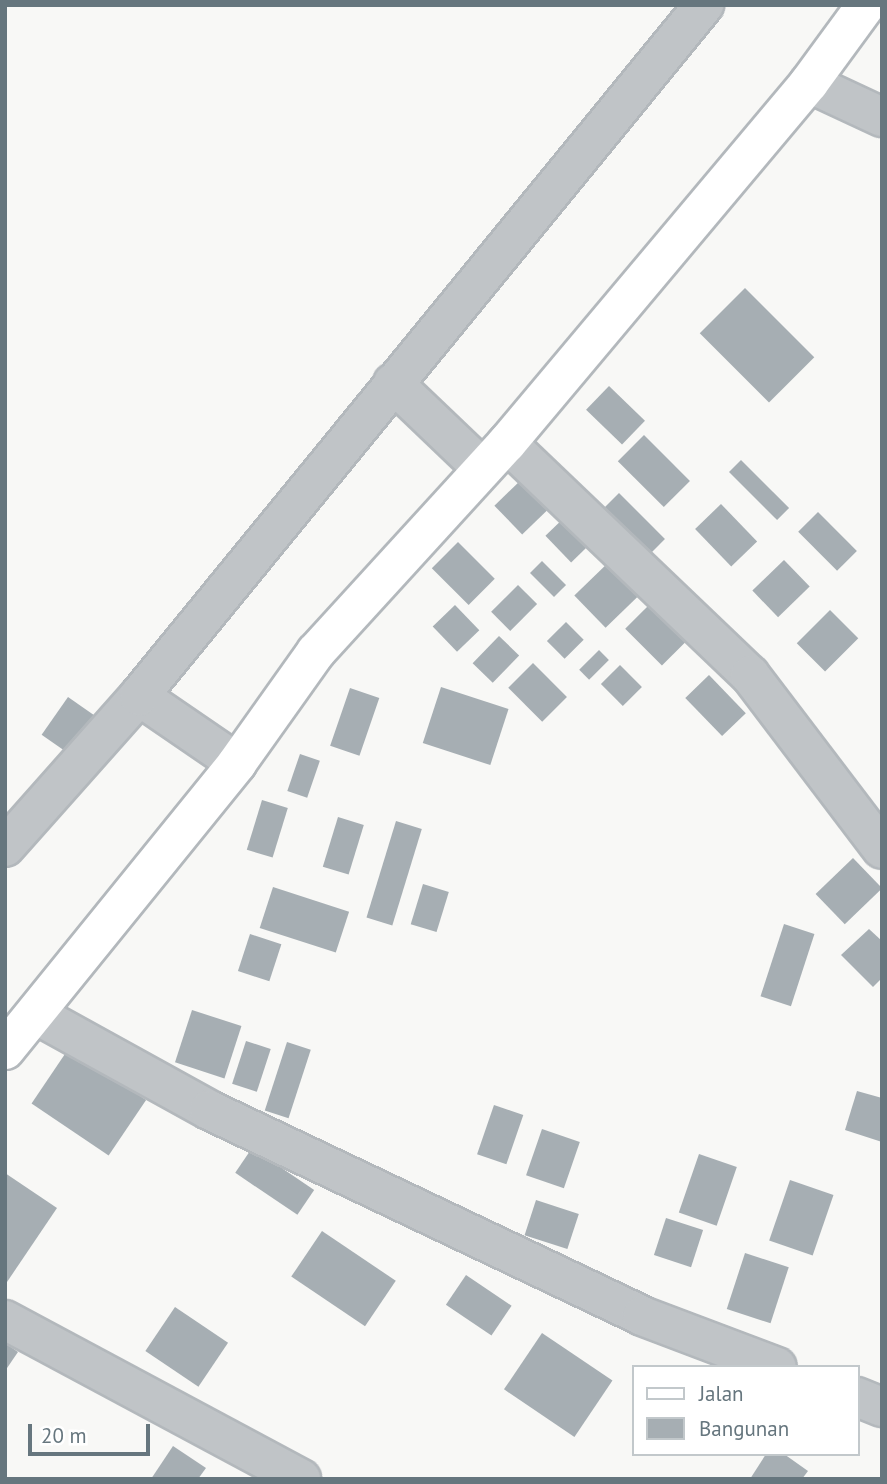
<!DOCTYPE html>
<style>
body{margin:0}
#map{position:relative;width:887px;height:1484px;overflow:hidden;background:#f8f8f6;font-family:"PT Sans",sans-serif}
div>[style]{position:absolute}
.building>*{inset:0;background:#a6aeb3;transform-origin:0 0}
.roads{filter:drop-shadow(2px 0 #b3b8bc) drop-shadow(-2px 0 #b3b8bc) drop-shadow(0 2px #b3b8bc) drop-shadow(0 -2px #b3b8bc)}
.street>*{height:38px;margin:-19px;padding:0 19px;transform-origin:19px;border-radius:19px;background:#c0c4c7}
.secondary>*{height:38px;margin:-19px;padding:0 19px;transform-origin:19px;border-radius:19px;background:#fff}
span{translate:-50% -50%;white-space:nowrap;text-align:center;line-height:1.15;-webkit-text-stroke:7px #fff;paint-order:stroke}
.frame{position:absolute;inset:0;border:7px solid #66767e;pointer-events:none}
.legend{position:absolute;left:632px;top:1365px;width:228px;height:91px;box-sizing:border-box;background:#fff;border:2px solid #c2c8cb;margin:0;padding:9px 12px;list-style:none;font-size:21px;color:#66767e}
.legend li{display:flex;align-items:center;gap:14px;height:35px}
.legend b{width:35px;border:2px solid #c2c8cb}
.scale{position:absolute;left:28px;top:1424px;width:122px;height:32px;box-sizing:border-box;border:4px solid #66767e;border-top:0;padding-left:9px;font-size:21px;line-height:24px;white-space:nowrap;color:#66767e;-webkit-text-stroke:5px #fff;paint-order:stroke}
</style>
<div id="map">
<div class="building">
<i style="left:745px;top:288px;width:98px;height:64px;rotate:45deg"></i>
<i style="left:609px;top:386px;width:50px;height:33px;rotate:44deg"></i>
<i style="left:644px;top:435px;width:65px;height:37px;rotate:45deg"></i>
<i style="left:741px;top:460px;width:68px;height:17px;rotate:45deg"></i>
<i style="left:521px;top:480px;width:40px;height:37px;rotate:46deg"></i>
<i style="left:619px;top:493px;width:65px;height:30px;rotate:45deg"></i>
<i style="left:721px;top:504px;width:52px;height:36px;rotate:46deg"></i>
<i style="left:818px;top:512px;width:55px;height:28px;rotate:45deg"></i>
<i style="left:567px;top:515px;width:37px;height:30px;rotate:46deg"></i>
<i style="left:458px;top:542px;width:52px;height:37px;rotate:45deg"></i>
<i style="left:611px;top:560px;width:45px;height:51px;rotate:46deg"></i>
<i style="left:784px;top:560px;width:37px;height:44px;rotate:46deg"></i>
<i style="left:542px;top:561px;width:34px;height:17px;rotate:45deg"></i>
<i style="left:518px;top:585px;width:27px;height:38px;rotate:45deg"></i>
<i style="left:657px;top:597px;width:52px;height:45px;rotate:45deg"></i>
<i style="left:455px;top:605px;width:35px;height:31px;rotate:46deg"></i>
<i style="left:830px;top:610px;width:40px;height:47px;rotate:45deg"></i>
<i style="left:566px;top:622px;width:25px;height:27px;rotate:45deg"></i>
<i style="left:499px;top:636px;width:28px;height:38px;rotate:44deg"></i>
<i style="left:599px;top:650px;width:14px;height:28px;rotate:45deg"></i>
<i style="left:533px;top:663px;width:48px;height:35px;rotate:45deg"></i>
<i style="left:620px;top:665px;width:31px;height:27px;rotate:45deg"></i>
<i style="left:709px;top:675px;width:53px;height:33px;rotate:46deg"></i>
<i style="left:441px;top:687px;width:71px;height:59px;rotate:18deg"></i>
<i style="left:350px;top:688px;width:31px;height:61px;rotate:19deg"></i>
<i style="left:68px;top:697px;width:42px;height:46px;rotate:35deg"></i>
<i style="left:300px;top:754px;width:21px;height:39px;rotate:19deg"></i>
<i style="left:262px;top:800px;width:27px;height:52px;rotate:17deg"></i>
<i style="left:338px;top:817px;width:27px;height:52px;rotate:17deg"></i>
<i style="left:396px;top:821px;width:27px;height:101px;rotate:17deg"></i>
<i style="left:853px;top:858px;width:42px;height:52px;rotate:46deg"></i>
<i style="left:423px;top:884px;width:27px;height:42px;rotate:17deg"></i>
<i style="left:273px;top:887px;width:80px;height:43px;rotate:18deg"></i>
<i style="left:784px;top:924px;width:32px;height:76px;rotate:18deg"></i>
<i style="clip-path:polygon(869px 929px,882px 941px,882px 978px,873px 987px,841px 955px)"></i>
<i style="left:250px;top:934px;width:33px;height:39px;rotate:18deg"></i>
<i style="left:192px;top:1010px;width:52px;height:55px;rotate:18deg"></i>
<i style="left:246px;top:1041px;width:26px;height:45px;rotate:18deg"></i>
<i style="left:287px;top:1042px;width:25px;height:72px;rotate:18deg"></i>
<i style="left:69px;top:1048px;width:93px;height:67px;rotate:34deg"></i>
<i style="clip-path:polygon(857px 1091px,882px 1098px,882px 1142px,845px 1130px)"></i>
<i style="left:494px;top:1105px;width:31px;height:52px;rotate:19deg"></i>
<i style="left:542px;top:1129px;width:40px;height:49px;rotate:19deg"></i>
<i style="left:252px;top:1148px;width:75px;height:30px;rotate:34deg"></i>
<i style="left:699px;top:1154px;width:40px;height:62px;rotate:19deg"></i>
<i style="clip-path:polygon(5px 1173px,57px 1208px,5px 1285px)"></i>
<i style="left:790px;top:1180px;width:46px;height:64px;rotate:19deg"></i>
<i style="left:536px;top:1200px;width:45px;height:37px;rotate:18deg"></i>
<i style="left:666px;top:1218px;width:39px;height:39px;rotate:18deg"></i>
<i style="left:322px;top:1231px;width:89px;height:55px;rotate:34deg"></i>
<i style="left:745px;top:1253px;width:46px;height:59px;rotate:18deg"></i>
<i style="left:466px;top:1275px;width:55px;height:36px;rotate:34deg"></i>
<i style="left:175px;top:1307px;width:64px;height:53px;rotate:34deg"></i>
<i style="left:542px;top:1333px;width:85px;height:68px;rotate:34deg"></i>
<i style="clip-path:polygon(5px 1343px,18px 1352px,5px 1371px)"></i>
<i style="clip-path:polygon(173px 1446px,206px 1468px,198px 1479px,151px 1479px)"></i>
<i style="clip-path:polygon(766px 1454px,784px 1454px,808px 1471px,802px 1479px,750px 1479px)"></i>
</div>
<div class="roads">
<div class="street">
<i style="left:809px;top:83px;width:81px;rotate:25deg"></i>
<i style="left:393px;top:383px;width:124px;rotate:43.7deg"></i>
<i style="left:507px;top:443px;width:336px;rotate:43.7deg"></i>
<i style="left:750px;top:675px;width:218px;rotate:52.8deg"></i>
<i style="left:139px;top:696px;width:119px;rotate:34.4deg"></i>
<i style="left:5px;top:847px;width:202px;rotate:-48.4deg"></i>
<i style="left:139px;top:696px;width:893px;rotate:-50.73deg"></i>
<i style="left:39px;top:1016px;width:194px;rotate:28.9deg"></i>
<i style="left:209px;top:1110px;width:480px;rotate:25.4deg"></i>
<i style="left:642px;top:1316px;width:144px;rotate:20.7deg"></i>
<i style="left:5px;top:1320px;width:336px;rotate:28.2deg"></i>
<i style="left:857px;top:1397px;width:27px;rotate:22deg"></i>
</div>
<div class="secondary">
<i style="left:5px;top:1050px;width:369px;rotate:-51deg"></i>
<i style="left:237px;top:763px;width:136px;rotate:-54.6deg"></i>
<i style="left:316px;top:652px;width:283px;rotate:-47.6deg"></i>
<i style="left:507px;top:443px;width:470px;rotate:-50deg"></i>
<i style="left:809px;top:83px;width:97px;rotate:-53.8deg"></i>
</div>
</div>
<div class="frame"></div>
<ul class="legend">
<li><b style="height:9px;background:#fff"></b>Jalan</li>
<li><b style="height:19px;background:#a6aeb3"></b>Bangunan</li>
</ul>
<div class="scale">20 m</div>
</div>
